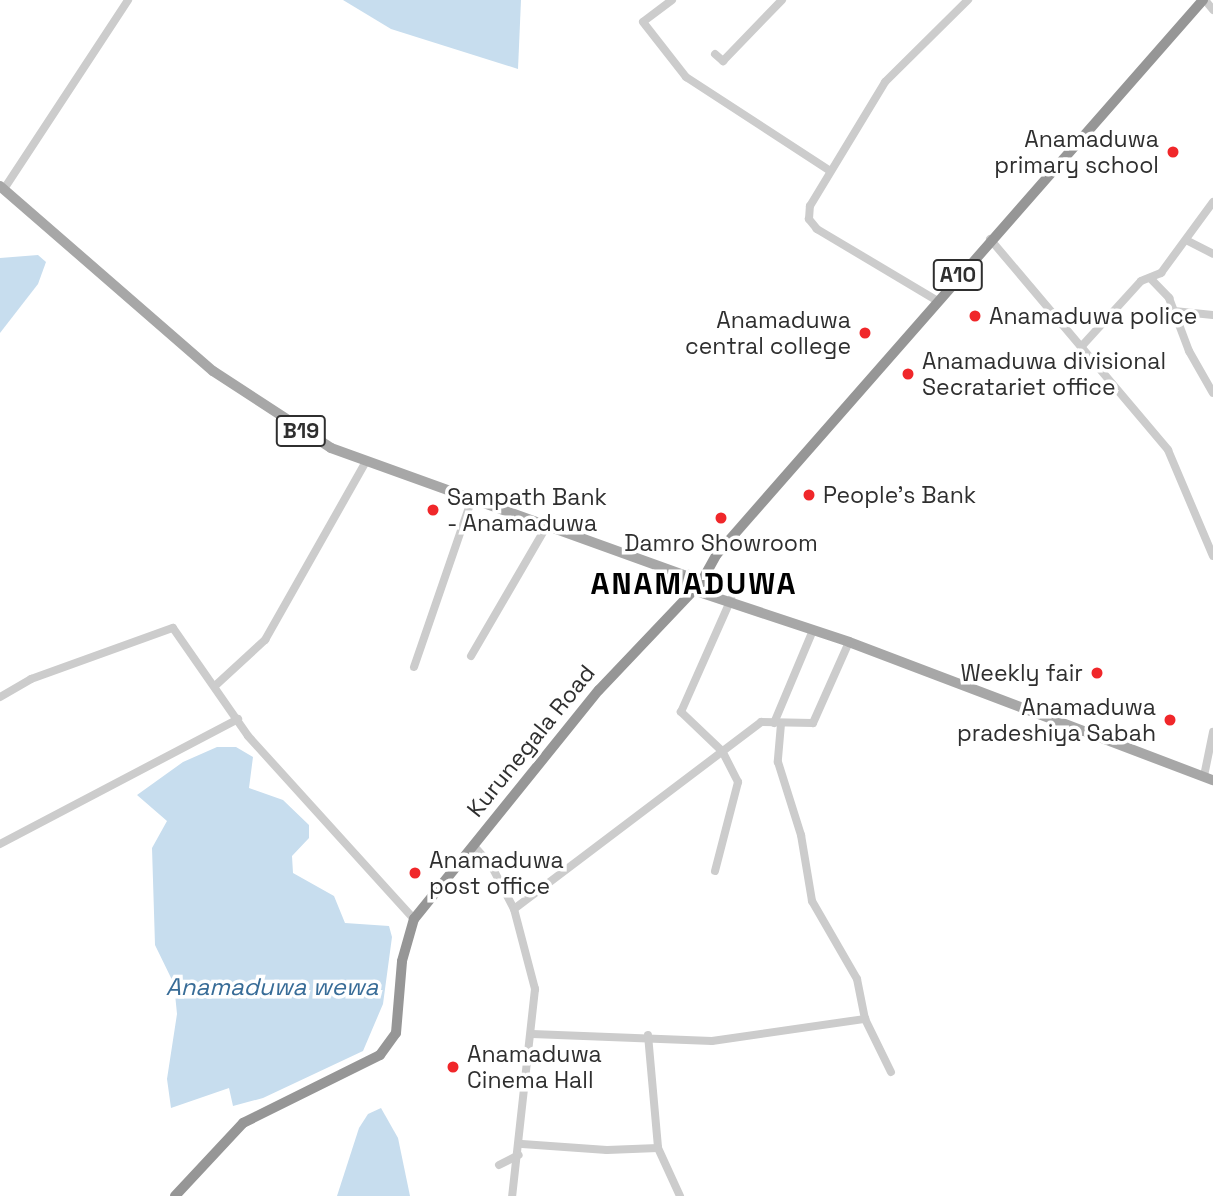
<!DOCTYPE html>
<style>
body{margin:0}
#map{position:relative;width:1213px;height:1196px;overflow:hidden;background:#fff;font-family:"Space Grotesk",sans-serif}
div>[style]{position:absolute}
.water>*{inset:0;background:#c7ddee}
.minor>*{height:8px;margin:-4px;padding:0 4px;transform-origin:4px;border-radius:4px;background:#ccc}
.major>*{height:10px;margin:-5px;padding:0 5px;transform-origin:5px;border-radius:5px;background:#a7a7a7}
.highway>*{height:10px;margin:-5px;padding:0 5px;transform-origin:5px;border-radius:5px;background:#969696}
.dots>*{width:19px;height:19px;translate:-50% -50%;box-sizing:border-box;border:4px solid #fff;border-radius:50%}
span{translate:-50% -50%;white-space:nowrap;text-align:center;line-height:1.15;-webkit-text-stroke:7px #fff;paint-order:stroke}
.shield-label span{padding:2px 5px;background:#fff;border:2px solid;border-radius:5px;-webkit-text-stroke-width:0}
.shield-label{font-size:21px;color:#2f2f2f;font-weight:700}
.poi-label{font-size:23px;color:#2f2f2f}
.right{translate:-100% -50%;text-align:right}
.left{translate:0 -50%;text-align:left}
.street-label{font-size:23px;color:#2f2f2f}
.water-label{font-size:24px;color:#386c97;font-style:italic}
.district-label{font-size:30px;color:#000;font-weight:700;letter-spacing:2px}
</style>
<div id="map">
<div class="water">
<i style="clip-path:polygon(343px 0,521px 0,518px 69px,391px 29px)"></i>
<i style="clip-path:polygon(38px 255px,46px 262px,38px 284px,0 333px,0 258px)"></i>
<i style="clip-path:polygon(217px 747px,236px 747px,253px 757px,249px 788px,283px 800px,309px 825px,309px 838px,292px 856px,293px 873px,334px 896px,345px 923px,389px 926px,392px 937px,383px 1004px,363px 1051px,263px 1098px,233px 1106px,229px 1088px,171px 1108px,167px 1079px,177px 1014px,174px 984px,155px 945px,152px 848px,167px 821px,137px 795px,183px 762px)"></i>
<i style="clip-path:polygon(381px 1108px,398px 1138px,410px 1196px,337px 1196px,359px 1128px,368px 1114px)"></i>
</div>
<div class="minor">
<i style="left:672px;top:0;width:36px;rotate:143deg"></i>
<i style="left:643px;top:22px;width:70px;rotate:52deg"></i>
<i style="left:686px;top:77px;width:172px;rotate:33.1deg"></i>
<i style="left:1205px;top:0;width:13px;rotate:51deg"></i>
<i style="left:715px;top:54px;width:11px;rotate:41deg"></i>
<i style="left:723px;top:61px;width:85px;rotate:-46deg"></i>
<i style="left:4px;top:189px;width:226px;rotate:-56.7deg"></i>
<i style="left:990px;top:239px;width:276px;rotate:49.8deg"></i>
<i style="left:1168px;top:450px;width:115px;rotate:67deg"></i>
<i style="left:1186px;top:240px;width:30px;rotate:27deg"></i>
<i style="left:1150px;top:278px;width:28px;rotate:46deg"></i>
<i style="left:1169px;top:298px;width:57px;rotate:69.3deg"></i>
<i style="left:1189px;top:351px;width:48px;rotate:60.3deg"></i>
<i style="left:936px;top:300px;width:139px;rotate:-149.2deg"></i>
<i style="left:817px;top:229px;width:13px;rotate:-129deg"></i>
<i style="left:809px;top:219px;width:13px;rotate:-86deg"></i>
<i style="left:810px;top:206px;width:145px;rotate:-58.8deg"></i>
<i style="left:885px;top:82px;width:117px;rotate:-44.7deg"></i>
<i style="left:1174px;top:311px;width:39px;rotate:6deg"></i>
<i style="left:1081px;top:347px;width:89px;rotate:-47.7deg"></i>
<i style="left:1141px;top:281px;width:22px;rotate:-22deg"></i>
<i style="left:1161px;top:273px;width:88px;rotate:-53.8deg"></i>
<i style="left:471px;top:656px;width:149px;rotate:-59.8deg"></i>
<i style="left:414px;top:667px;width:176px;rotate:-71deg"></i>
<i style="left:216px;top:685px;width:67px;rotate:-42.6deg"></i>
<i style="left:265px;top:640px;width:203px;rotate:-60.5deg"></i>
<i style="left:0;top:697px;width:36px;rotate:-30deg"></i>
<i style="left:31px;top:679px;width:151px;rotate:-19.8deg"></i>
<i style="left:173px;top:628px;width:131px;rotate:55.2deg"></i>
<i style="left:248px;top:736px;width:247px;rotate:47.8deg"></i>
<i style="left:774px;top:723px;width:101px;rotate:-67.2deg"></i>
<i style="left:781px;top:724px;width:38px;rotate:95deg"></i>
<i style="left:778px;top:762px;width:77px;rotate:72.5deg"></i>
<i style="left:801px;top:835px;width:67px;rotate:80.5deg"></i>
<i style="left:812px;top:901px;width:90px;rotate:60deg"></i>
<i style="left:857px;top:979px;width:41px;rotate:78.7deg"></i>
<i style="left:865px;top:1019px;width:59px;rotate:63.9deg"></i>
<i style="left:1204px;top:776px;width:45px;rotate:-78.4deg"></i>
<i style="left:0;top:844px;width:269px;rotate:-27.7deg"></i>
<i style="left:473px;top:845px;width:27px;rotate:48deg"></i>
<i style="left:491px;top:865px;width:50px;rotate:62.4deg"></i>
<i style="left:514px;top:909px;width:83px;rotate:75.3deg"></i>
<i style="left:535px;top:989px;width:208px;rotate:96.3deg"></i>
<i style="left:715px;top:871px;width:92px;rotate:-75.5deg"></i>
<i style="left:738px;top:782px;width:35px;rotate:-117deg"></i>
<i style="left:722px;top:751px;width:57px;rotate:-136.4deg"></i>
<i style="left:681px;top:712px;width:124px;rotate:-66.1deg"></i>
<i style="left:514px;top:909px;width:310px;rotate:-37.1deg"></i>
<i style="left:761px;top:722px;width:52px;rotate:1.1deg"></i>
<i style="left:813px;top:723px;width:89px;rotate:-66deg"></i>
<i style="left:532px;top:1034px;width:180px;rotate:2.2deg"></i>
<i style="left:712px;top:1041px;width:155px;rotate:-8.2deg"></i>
<i style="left:648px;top:1035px;width:113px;rotate:84.9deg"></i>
<i style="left:658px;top:1148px;width:53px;rotate:65.4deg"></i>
<i style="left:522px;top:1144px;width:85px;rotate:4deg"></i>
<i style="left:607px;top:1150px;width:51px;rotate:-2.2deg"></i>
<i style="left:499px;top:1165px;width:22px;rotate:-27deg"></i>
</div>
<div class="major">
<i style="left:0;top:186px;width:282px;rotate:41deg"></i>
<i style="left:213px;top:371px;width:141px;rotate:33.1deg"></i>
<i style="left:331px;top:448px;width:377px;rotate:19.8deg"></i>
<i style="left:696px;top:591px;width:161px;rotate:18.4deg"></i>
<i style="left:849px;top:642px;width:389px;rotate:20.8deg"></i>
</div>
<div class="highway">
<i style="left:700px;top:581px;width:13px;rotate:-151deg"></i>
<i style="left:689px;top:575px;width:12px;rotate:125deg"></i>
<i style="left:682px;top:585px;width:10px;rotate:45deg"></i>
<i style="left:689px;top:592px;width:10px;rotate:-24deg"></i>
<i style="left:698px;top:588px;width:39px;rotate:-61deg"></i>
<i style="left:717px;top:554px;width:737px;rotate:-48.74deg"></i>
<i style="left:175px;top:1196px;width:100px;rotate:-47deg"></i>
<i style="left:243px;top:1123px;width:153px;rotate:-26.4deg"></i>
<i style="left:380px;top:1055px;width:27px;rotate:-54deg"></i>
<i style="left:396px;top:1033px;width:72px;rotate:-85.2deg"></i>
<i style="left:402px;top:961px;width:44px;rotate:-74.1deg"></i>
<i style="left:414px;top:919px;width:294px;rotate:-51.1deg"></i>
<i style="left:599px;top:690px;width:135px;rotate:-46.5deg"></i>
</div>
<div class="dots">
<i style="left:1173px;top:152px;background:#f0272a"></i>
<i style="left:975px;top:316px;background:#f0272a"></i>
<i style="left:865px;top:333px;background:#f0272a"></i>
<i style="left:908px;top:374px;background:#f0272a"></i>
<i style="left:809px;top:495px;background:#f0272a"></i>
<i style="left:433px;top:510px;background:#f0272a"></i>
<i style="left:721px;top:518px;background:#f0272a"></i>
<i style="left:1097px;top:673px;background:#f0272a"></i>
<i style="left:1170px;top:720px;background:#f0272a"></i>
<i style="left:415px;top:873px;background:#f0272a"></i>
<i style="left:453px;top:1067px;background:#f0272a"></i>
</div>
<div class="shield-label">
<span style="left:958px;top:275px">A10</span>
<span style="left:301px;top:431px">B19</span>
</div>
<div class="poi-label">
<span class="right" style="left:1159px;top:152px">Anamaduwa<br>primary school</span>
<span class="left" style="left:989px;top:316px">Anamaduwa police</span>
<span class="right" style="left:851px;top:333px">Anamaduwa<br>central college</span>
<span class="left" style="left:922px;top:374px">Anamaduwa divisional<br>Secratariet office</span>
<span class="left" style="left:823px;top:495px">People's Bank</span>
<span class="left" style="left:447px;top:510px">Sampath Bank<br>- Anamaduwa</span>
<span style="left:721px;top:543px">Damro Showroom</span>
<span class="right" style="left:1083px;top:673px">Weekly fair</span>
<span class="right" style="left:1156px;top:720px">Anamaduwa<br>pradeshiya Sabah</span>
<span class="left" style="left:429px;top:873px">Anamaduwa<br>post office</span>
<span class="left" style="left:467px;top:1067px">Anamaduwa<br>Cinema Hall</span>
</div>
<div class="street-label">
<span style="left:531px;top:741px;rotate:-51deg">Kurunegala Road</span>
</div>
<div class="water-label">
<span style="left:272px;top:987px">Anamaduwa wewa</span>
</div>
<div class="district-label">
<span style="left:694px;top:584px">ANAMADUWA</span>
</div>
</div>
